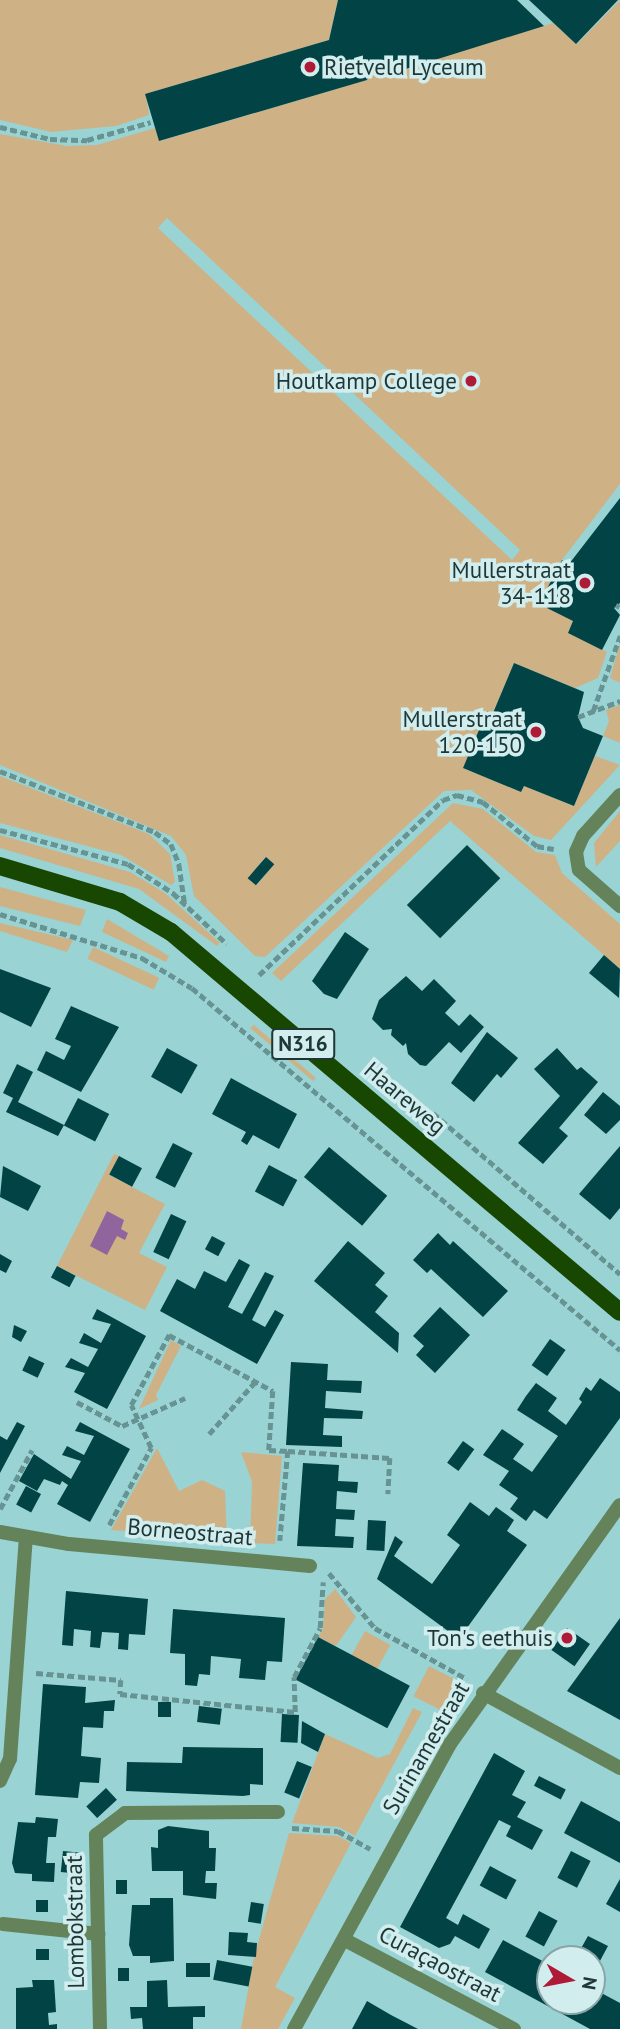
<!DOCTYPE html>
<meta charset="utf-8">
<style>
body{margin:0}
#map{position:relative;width:620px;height:2029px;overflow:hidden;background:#99d3d4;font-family:"PT Sans",sans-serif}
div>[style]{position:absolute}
.green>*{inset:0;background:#ceb286;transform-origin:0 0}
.water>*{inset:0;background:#90659d}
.building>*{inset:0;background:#024345;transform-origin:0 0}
.path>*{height:4.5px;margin-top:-2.25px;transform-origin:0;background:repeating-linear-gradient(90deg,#679393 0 7px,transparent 0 10.5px)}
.street>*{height:14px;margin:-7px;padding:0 7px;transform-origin:7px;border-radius:7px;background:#64835a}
.primary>*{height:18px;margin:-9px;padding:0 9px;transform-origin:9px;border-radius:9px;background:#184702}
.dots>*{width:19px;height:19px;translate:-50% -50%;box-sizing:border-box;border:4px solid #d1edee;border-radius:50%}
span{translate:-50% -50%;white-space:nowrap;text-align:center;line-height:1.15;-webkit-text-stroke:7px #d1edee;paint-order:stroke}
.shield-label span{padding:2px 5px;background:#d1edee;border:2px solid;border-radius:5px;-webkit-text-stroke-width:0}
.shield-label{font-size:21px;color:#1e3636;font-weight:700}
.poi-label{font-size:23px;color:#1e3636}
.left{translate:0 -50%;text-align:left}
.right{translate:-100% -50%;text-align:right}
.street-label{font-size:23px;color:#1e3636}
.north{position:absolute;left:536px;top:1945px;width:70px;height:70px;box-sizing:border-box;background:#d1edee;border:2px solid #89a4a4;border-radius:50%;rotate:100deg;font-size:19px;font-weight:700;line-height:28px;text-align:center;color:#1e3636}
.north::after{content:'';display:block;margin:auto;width:24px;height:32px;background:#af1a36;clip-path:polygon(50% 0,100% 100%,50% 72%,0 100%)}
</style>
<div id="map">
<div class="green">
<i style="clip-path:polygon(0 0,338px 0,329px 40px,146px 94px,149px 115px,116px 126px,51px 132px,0 120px)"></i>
<i style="clip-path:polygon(evenodd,620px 0,620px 484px,562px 560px,540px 603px,573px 621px,568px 633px,607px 652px,598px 678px,575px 688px,514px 663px,493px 713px,487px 711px,463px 768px,521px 792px,524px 786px,574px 806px,595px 756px,620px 765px,551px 840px,534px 836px,471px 790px,444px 791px,265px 957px,255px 956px,194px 896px,186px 855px,171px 836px,0 765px,0 134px,67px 146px,97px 145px,155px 128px,160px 141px,367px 80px,370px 71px,398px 63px,396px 71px,553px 23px,577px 44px,620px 0,167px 218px,520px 550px,512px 560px,158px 228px,167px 218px,620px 0,265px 857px,274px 864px,257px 885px,249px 878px,265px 857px)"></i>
<i style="clip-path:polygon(620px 644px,620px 683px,610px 678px)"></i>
<i style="clip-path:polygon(620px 705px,620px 743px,603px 736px,609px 721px,606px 710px)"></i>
<i style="clip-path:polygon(0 776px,149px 834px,170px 854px,175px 882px,171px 885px,121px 855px,0 823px)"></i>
<i style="clip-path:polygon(453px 803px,483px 809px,536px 852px,555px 855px,562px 873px,620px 924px,620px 969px,450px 821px,281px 981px,272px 973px)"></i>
<i style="clip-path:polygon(620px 811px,620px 841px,596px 867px,594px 843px)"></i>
<i style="clip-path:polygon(0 835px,130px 872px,165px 893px,220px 943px,217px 946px,139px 889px,0 848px)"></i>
<i style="clip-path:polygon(0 887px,86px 910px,80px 926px,0 906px)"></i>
<i style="clip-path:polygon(107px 919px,169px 956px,166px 962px,102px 932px)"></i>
<i style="clip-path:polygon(0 923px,73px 940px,67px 952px,0 931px)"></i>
<i style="left:93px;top:947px;width:73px;height:13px;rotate:25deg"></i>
<i style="clip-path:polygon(254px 1025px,316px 1078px,313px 1081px,250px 1028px)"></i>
<i style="clip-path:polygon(114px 1154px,119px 1156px,109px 1175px,165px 1204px,139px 1253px,167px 1267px,145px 1310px,57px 1266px)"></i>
<i style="clip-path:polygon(171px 1340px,181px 1346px,156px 1395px,158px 1400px,139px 1409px)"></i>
<i style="clip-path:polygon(157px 1448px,179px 1491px,202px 1480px,225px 1491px,227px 1539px,111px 1530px)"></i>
<i style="clip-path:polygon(241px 1452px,282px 1456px,275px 1544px,250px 1543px,252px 1482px)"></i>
<i style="clip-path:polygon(335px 1589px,356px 1617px,336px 1646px,318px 1637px,323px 1629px,325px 1599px)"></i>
<i style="left:365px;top:1631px;width:29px;height:28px;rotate:29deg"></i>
<i style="left:429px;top:1666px;width:33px;height:34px;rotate:27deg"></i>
<i style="clip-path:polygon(413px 1708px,422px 1712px,355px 1836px,339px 1827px,292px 1823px,325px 1734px,378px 1758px,390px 1754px)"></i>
<i style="clip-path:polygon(289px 1833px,338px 1836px,351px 1843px,275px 1987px,295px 1998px,278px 2029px,241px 2029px,254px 1957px)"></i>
</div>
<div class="water">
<i style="clip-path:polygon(107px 1211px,124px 1220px,121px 1229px,128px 1233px,125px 1240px,117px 1236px,107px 1255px,90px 1246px)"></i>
</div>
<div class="building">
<i style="clip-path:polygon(338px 0,517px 0,544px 26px,396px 72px,398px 63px,370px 71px,367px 80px,159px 141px,145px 94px,329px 40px)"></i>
<i style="clip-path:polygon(529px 0,618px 0,576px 44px)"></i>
<i style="clip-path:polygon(620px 498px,620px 603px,614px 608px,620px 615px,602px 650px,568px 633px,573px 621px,539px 604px,562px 560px,569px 564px)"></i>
<i style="clip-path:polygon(514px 663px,584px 692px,578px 717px,583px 728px,603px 736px,574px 806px,524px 786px,521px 792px,463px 768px,487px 711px,493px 713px)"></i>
<i style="left:467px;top:845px;width:47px;height:85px;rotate:45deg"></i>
<i style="left:266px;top:857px;width:11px;height:28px;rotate:41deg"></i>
<i style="clip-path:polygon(345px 932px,369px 949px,337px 999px,324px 994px,312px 981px)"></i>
<i style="clip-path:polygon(604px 955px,620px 969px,619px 998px,589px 973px)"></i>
<i style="clip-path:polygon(0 969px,51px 988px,31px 1027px,0 1012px)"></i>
<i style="clip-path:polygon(406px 976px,422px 991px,434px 979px,456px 1001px,445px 1013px,459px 1026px,470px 1014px,484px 1027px,461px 1053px,449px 1042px,426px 1066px,420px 1065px,408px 1054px,406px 1043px,403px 1046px,391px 1035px,392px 1029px,383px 1030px,372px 1019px,379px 1000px)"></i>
<i style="clip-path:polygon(71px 1006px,119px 1027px,81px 1092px,37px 1070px,46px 1051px,64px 1060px,71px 1046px,55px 1039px)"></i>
<i style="clip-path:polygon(487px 1032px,518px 1058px,501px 1078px,497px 1074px,474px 1102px,451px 1083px)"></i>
<i style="left:167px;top:1048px;width:35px;height:33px;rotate:29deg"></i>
<i style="clip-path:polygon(557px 1048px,577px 1070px,581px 1067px,598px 1082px,559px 1128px,568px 1136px,543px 1164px,518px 1143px,560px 1096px,534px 1069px)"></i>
<i style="clip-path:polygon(17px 1064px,33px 1072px,18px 1102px,64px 1125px,58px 1136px,6px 1112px,13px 1098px,3px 1093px)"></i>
<i style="clip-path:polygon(231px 1078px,297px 1114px,279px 1149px,253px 1135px,247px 1145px,241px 1141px,246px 1132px,212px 1114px)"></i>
<i style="clip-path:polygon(603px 1092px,620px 1106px,620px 1120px,606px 1134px,584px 1115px)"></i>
<i style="left:78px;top:1098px;width:35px;height:31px;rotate:27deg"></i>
<i style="left:173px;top:1143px;width:22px;height:39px;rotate:27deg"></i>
<i style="clip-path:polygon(620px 1146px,620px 1208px,610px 1220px,579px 1194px)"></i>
<i style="left:329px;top:1147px;width:76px;height:39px;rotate:40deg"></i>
<i style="left:119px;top:1156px;width:26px;height:21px;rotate:28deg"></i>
<i style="left:269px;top:1165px;width:32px;height:30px;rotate:28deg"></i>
<i style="clip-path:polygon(3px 1166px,41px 1186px,28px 1211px,0 1197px)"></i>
<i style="left:171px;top:1214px;width:17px;height:42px;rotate:25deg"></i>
<i style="clip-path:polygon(438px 1233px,450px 1245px,453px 1241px,508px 1291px,483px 1317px,431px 1269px,427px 1273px,413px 1260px)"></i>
<i style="left:212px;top:1236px;width:15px;height:15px;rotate:28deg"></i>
<i style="clip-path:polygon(348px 1241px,385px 1273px,375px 1285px,388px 1296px,375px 1312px,399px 1333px,398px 1353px,314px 1281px)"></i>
<i style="clip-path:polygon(0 1254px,12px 1261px,6px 1273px,0 1270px)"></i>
<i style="clip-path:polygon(239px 1259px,250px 1265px,228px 1307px,242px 1314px,265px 1272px,274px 1276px,252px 1320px,265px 1327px,275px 1310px,284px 1315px,257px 1364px,160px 1311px,177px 1279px,195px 1289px,204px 1271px,226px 1282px)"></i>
<i style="left:57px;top:1266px;width:21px;height:13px;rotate:28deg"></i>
<i style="clip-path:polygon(440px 1307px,470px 1335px,435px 1373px,416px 1355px,424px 1346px,413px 1336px)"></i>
<i style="clip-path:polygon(97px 1309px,146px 1336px,107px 1409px,74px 1392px,85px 1373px,65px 1367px,71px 1358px,88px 1367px,98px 1349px,79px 1343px,84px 1333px,101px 1343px,111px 1324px,92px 1319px)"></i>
<i style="clip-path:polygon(14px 1325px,27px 1331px,21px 1342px,12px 1337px)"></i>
<i style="left:550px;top:1339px;width:19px;height:32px;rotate:35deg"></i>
<i style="left:29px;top:1356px;width:17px;height:16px;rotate:25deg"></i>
<i style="clip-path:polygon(291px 1362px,328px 1364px,327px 1380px,362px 1381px,361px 1393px,326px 1391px,325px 1408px,363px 1411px,362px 1419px,324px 1418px,323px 1435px,342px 1436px,342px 1447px,286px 1445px)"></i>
<i style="clip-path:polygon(600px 1378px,620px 1392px,620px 1418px,547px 1519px,534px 1510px,526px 1521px,510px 1509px,518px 1498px,499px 1485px,509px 1471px,483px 1455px,502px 1429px,524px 1444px,513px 1459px,532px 1472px,558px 1436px,517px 1410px,526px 1396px,536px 1383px,557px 1398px,548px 1411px,566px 1425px,582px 1402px,579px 1399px,586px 1387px,591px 1391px)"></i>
<i style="clip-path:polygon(17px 1422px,25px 1426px,0 1473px,0 1436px,7px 1440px)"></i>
<i style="clip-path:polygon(80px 1422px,130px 1449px,90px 1522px,57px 1504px,68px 1485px,62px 1481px,60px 1485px,44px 1479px,37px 1491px,19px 1481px,34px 1454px,71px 1479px,81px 1461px,62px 1455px,67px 1446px,84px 1455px,94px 1436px,75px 1431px)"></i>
<i style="left:463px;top:1441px;width:14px;height:27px;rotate:36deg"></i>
<i style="clip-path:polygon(303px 1463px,339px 1465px,338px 1481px,358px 1482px,357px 1493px,337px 1491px,336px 1509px,355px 1510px,354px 1520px,336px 1519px,335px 1536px,354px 1537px,353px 1548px,297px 1546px)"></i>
<i style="left:26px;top:1486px;width:17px;height:21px;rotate:28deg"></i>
<i style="clip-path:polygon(470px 1502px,489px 1516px,496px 1507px,514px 1520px,507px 1531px,527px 1545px,459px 1639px,377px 1579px,395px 1536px,403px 1542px,394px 1556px,432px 1584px,460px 1545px,447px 1535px)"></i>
<i style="left:368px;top:1520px;width:18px;height:30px;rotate:3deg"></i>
<i style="clip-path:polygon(66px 1591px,148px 1599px,145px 1635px,129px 1634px,128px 1650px,118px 1649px,119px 1633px,102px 1632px,100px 1648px,90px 1647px,91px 1631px,74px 1629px,73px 1646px,62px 1645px)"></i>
<i style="clip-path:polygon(173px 1609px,285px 1618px,282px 1662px,267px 1661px,265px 1680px,239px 1678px,241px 1659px,211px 1656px,210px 1675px,199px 1674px,197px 1686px,185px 1685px,185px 1654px,170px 1653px)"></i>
<i style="clip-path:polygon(620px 1618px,620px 1720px,567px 1691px)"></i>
<i style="left:567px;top:1628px;width:28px;height:27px;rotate:35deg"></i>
<i style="left:318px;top:1637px;width:104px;height:48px;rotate:28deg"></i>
<i style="clip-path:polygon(43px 1684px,86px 1687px,85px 1703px,115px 1700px,114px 1711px,104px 1711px,103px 1728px,83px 1727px,81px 1756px,101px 1758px,99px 1783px,80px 1782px,78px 1798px,35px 1795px)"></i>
<i style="left:158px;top:1702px;width:13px;height:15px"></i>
<i style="left:199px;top:1706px;width:23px;height:16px;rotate:7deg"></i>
<i style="left:282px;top:1714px;width:17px;height:28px;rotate:3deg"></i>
<i style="clip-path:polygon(302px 1721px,325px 1734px,318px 1752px,301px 1743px)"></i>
<i style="clip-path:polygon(183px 1747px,263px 1748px,263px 1785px,250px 1784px,250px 1795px,243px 1796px,126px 1791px,127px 1762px,182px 1763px)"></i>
<i style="clip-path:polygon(494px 1753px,525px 1771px,512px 1795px,526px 1802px,517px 1817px,543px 1830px,532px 1850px,506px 1836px,511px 1826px,499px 1820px,446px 1918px,458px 1925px,463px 1914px,490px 1929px,479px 1949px,455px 1936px,450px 1944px,439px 1948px,400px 1927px)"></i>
<i style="left:297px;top:1761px;width:16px;height:34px;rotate:22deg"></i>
<i style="left:539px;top:1776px;width:30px;height:11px;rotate:27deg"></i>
<i style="left:106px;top:1788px;width:16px;height:27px;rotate:47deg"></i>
<i style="clip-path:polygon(581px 1801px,620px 1822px,620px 1863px,564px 1833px)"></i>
<i style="clip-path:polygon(36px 1817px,58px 1819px,56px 1837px,48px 1837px,46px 1863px,55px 1863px,54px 1882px,32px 1881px,32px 1874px,15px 1873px,12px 1863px,18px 1822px,35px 1823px)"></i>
<i style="clip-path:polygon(168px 1826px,209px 1831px,209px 1848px,216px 1848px,215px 1871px,206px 1871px,205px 1883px,217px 1883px,216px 1899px,183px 1895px,183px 1871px,152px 1871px,151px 1847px,158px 1848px,158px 1830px)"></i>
<i style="left:63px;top:1851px;width:20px;height:21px;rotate:6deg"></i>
<i style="left:571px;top:1851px;width:22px;height:30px;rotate:27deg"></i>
<i style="left:490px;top:1866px;width:30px;height:22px;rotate:28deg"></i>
<i style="clip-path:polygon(620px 1879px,620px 1912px,606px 1904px)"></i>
<i style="left:116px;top:1880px;width:11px;height:14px"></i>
<i style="clip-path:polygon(150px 1898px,173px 1898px,174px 1961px,150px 1963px,150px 1956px,133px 1956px,129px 1945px,132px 1905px,150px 1905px)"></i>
<i style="left:36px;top:1900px;width:12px;height:12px"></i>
<i style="left:251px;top:1902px;width:13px;height:20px;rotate:9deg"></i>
<i style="left:539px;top:1911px;width:21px;height:29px;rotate:28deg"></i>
<i style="clip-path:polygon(229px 1932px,248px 1933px,247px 1942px,257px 1943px,256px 1957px,228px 1955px)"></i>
<i style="clip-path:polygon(588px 1936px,608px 1946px,594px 1972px,592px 1959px,575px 1959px)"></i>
<i style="clip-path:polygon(503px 1940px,550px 1965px,550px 2001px,592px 2001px,592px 1988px,620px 2003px,620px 2029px,590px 2029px,485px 1972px)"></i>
<i style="left:36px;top:1949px;width:13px;height:11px"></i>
<i style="left:217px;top:1960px;width:36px;height:20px;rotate:11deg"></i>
<i style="left:186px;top:1963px;width:24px;height:14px"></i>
<i style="left:118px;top:1968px;width:11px;height:13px"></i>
<i style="clip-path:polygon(32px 1980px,54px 1980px,56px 2012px,48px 2013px,49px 2025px,57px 2024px,57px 2029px,16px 2029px,16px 1988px,33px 1987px)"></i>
<i style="clip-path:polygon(167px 1980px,168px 2007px,205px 2006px,205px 2017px,193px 2017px,193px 2029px,143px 2029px,142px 2018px,131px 2019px,130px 2007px,147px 2007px,147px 1981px)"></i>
<i style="clip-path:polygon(367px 2001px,391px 2015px,418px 2029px,352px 2029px)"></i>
</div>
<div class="path">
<i style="left:0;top:127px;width:51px;rotate:13.5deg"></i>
<i style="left:50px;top:139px;width:37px;rotate:2deg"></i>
<i style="left:87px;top:140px;width:66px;rotate:-15.7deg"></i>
<i style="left:616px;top:605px;width:4px;rotate:27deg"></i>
<i style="left:593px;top:711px;width:80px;rotate:-70.2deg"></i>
<i style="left:578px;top:717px;width:45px;rotate:-20.9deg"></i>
<i style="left:0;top:771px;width:167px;rotate:21.5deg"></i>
<i style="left:155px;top:832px;width:20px;rotate:37deg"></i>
<i style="left:171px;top:844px;width:22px;rotate:68deg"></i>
<i style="left:179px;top:864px;width:41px;rotate:81.7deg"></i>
<i style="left:0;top:830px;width:132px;rotate:14.9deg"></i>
<i style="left:128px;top:864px;width:54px;rotate:32.8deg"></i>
<i style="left:173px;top:893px;width:74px;rotate:43.4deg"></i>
<i style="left:0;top:914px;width:149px;rotate:17.2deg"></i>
<i style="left:142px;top:958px;width:58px;rotate:31deg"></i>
<i style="left:192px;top:988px;width:561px;rotate:40.22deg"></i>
<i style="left:259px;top:975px;width:254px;rotate:-43.6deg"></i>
<i style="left:443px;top:800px;width:15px;rotate:-20deg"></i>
<i style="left:457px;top:795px;width:27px;rotate:15deg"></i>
<i style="left:483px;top:802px;width:70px;rotate:39.2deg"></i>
<i style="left:537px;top:846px;width:17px;rotate:10deg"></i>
<i style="left:422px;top:1111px;width:11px;rotate:10deg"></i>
<i style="left:433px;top:1113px;width:247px;rotate:40.7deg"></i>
<i style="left:77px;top:1402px;width:51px;rotate:28.1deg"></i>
<i style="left:122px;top:1426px;width:69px;rotate:-24deg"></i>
<i style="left:209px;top:1434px;width:69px;rotate:-48.5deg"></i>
<i style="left:288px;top:1451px;width:102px;rotate:3.9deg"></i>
<i style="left:390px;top:1458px;width:36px;rotate:93deg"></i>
<i style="left:0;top:1509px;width:67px;rotate:-61.5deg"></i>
<i style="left:109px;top:1525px;width:88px;rotate:-61.4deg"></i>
<i style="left:151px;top:1448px;width:47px;rotate:-114.9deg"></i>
<i style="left:131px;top:1405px;width:80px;rotate:-61.5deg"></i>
<i style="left:169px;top:1335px;width:118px;rotate:28.3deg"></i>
<i style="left:273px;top:1391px;width:59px;rotate:93.9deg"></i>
<i style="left:269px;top:1450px;width:19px;rotate:3deg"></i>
<i style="left:288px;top:1451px;width:90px;rotate:95.1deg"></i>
<i style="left:329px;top:1573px;width:72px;rotate:50.1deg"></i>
<i style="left:375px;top:1628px;width:105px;rotate:29deg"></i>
<i style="left:36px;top:1673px;width:85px;rotate:4.7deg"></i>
<i style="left:121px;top:1680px;width:14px;rotate:94deg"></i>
<i style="left:120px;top:1694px;width:176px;rotate:5.9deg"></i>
<i style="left:295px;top:1712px;width:35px;rotate:-92deg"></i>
<i style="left:294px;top:1677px;width:55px;rotate:-62deg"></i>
<i style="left:320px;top:1628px;width:46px;rotate:-86.3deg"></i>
<i style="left:292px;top:1828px;width:46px;rotate:3.7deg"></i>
<i style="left:338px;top:1831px;width:37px;rotate:29deg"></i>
</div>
<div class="street">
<i style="left:620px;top:795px;width:55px;rotate:132.1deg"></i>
<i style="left:583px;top:836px;width:17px;rotate:114deg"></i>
<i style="left:576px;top:852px;width:18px;rotate:81deg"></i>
<i style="left:579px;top:870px;width:55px;rotate:41.3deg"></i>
<i style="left:0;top:1532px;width:70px;rotate:9.9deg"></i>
<i style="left:69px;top:1544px;width:242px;rotate:5.2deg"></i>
<i style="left:483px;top:1693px;width:156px;rotate:28.7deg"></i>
<i style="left:0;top:1781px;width:24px;rotate:-66deg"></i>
<i style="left:10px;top:1759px;width:222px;rotate:-85.9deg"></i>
<i style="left:3px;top:1924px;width:96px;rotate:6deg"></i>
<i style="left:345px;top:1940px;width:191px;rotate:27.8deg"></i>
<i style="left:100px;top:2029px;width:194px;rotate:-91.2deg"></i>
<i style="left:96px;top:1835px;width:36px;rotate:-37deg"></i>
<i style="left:125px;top:1813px;width:153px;rotate:-0.4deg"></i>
<i style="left:294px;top:2029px;width:325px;rotate:-61.3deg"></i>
<i style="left:450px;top:1744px;width:293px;rotate:-54.6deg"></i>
</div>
<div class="primary">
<i style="left:0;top:866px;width:125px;rotate:16.7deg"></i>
<i style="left:120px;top:902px;width:59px;rotate:30.5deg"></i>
<i style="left:171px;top:932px;width:588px;rotate:40.24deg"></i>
</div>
<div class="dots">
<i style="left:310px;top:67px;background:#af1a36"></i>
<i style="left:471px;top:381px;background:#af1a36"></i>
<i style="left:585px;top:583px;background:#af1a36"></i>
<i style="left:536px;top:732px;background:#af1a36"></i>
<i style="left:567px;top:1638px;background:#af1a36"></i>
</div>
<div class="shield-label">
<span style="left:303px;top:1044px">N316</span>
</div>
<div class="poi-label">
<span class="left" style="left:324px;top:67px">Rietveld Lyceum</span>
<span class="right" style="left:457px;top:381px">Houtkamp College</span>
<span class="right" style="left:571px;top:583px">Mullerstraat<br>34-118</span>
<span class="right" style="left:522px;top:732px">Mullerstraat<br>120-150</span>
<span class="right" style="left:553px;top:1638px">Ton's eethuis</span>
</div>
<div class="street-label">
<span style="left:405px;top:1098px;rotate:40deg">Haareweg</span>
<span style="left:190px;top:1532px;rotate:5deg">Borneostraat</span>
<span style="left:426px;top:1748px;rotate:-60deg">Surinamestraat</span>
<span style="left:75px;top:1922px;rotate:-91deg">Lombokstraat</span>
<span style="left:440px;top:1964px;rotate:28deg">Curaçaostraat</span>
</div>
<div class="north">N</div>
</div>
